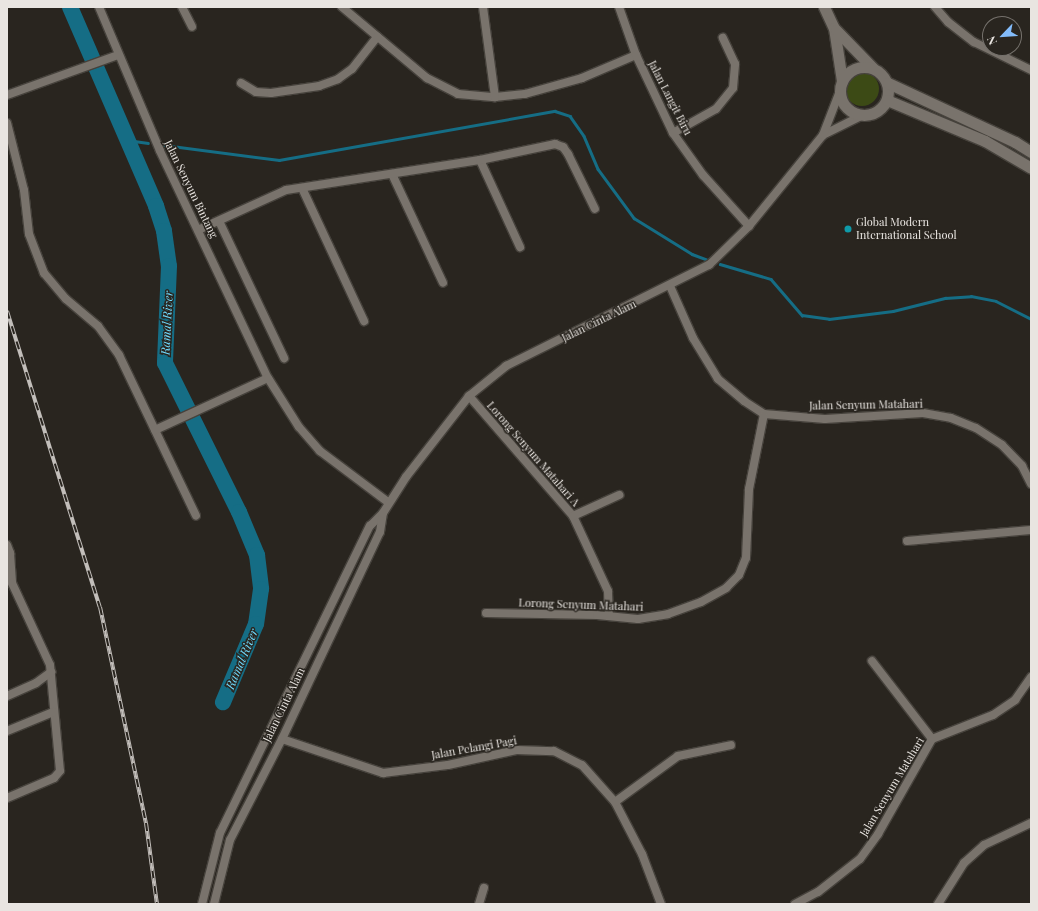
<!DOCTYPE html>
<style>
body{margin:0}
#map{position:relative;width:1038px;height:911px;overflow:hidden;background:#29251f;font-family:"Playfair Display",serif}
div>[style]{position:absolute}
.green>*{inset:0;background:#3c4a15}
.round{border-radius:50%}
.stream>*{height:2.5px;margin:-1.25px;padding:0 1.25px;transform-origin:1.25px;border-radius:1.25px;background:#156d85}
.river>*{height:16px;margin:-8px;padding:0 8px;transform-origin:8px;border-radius:8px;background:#156d85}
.roads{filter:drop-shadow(1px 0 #46423c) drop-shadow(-1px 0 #46423c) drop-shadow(0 1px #46423c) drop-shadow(0 -1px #46423c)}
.street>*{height:8px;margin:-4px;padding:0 4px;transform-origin:4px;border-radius:4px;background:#79736c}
.secondary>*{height:11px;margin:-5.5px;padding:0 5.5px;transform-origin:5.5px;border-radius:5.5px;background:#79736c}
.secondary>.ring{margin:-5.5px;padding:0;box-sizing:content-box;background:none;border:11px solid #79736c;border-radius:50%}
.rail>*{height:4px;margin-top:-2px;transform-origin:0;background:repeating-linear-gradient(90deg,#29251f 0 8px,#c2beba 0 16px);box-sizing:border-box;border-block:1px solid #c2beba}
.dots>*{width:11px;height:11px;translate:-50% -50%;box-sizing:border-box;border:2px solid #29251f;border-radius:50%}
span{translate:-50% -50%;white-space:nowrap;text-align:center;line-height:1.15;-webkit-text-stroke:3px #29251f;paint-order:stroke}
.street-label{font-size:11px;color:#e9e5e1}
.poi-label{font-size:11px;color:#e9e5e1}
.left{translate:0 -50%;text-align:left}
.water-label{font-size:12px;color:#70dbfe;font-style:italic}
.frame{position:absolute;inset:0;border:8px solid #e9e5e1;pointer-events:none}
.north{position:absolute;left:982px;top:16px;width:40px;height:40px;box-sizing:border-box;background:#29251f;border:1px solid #76726d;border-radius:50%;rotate:245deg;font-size:11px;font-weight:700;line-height:16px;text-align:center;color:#e9e5e1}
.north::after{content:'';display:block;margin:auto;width:14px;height:18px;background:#83bcfb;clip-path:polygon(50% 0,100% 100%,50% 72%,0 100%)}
</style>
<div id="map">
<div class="green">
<i class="round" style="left:845px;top:72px;width:34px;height:34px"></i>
</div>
<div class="stream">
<i style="left:127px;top:140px;width:21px;rotate:8deg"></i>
<i style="left:164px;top:145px;width:116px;rotate:7.4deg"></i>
<i style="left:279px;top:160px;width:280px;rotate:-10.1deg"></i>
<i style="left:555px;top:111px;width:16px;rotate:18deg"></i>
<i style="left:570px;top:116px;width:24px;rotate:55deg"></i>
<i style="left:584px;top:136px;width:36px;rotate:67deg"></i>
<i style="left:598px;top:169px;width:61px;rotate:53.7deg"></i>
<i style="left:634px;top:218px;width:68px;rotate:31.8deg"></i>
<i style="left:692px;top:254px;width:15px;rotate:20deg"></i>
<i style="left:720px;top:264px;width:53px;rotate:16.4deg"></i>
<i style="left:771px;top:279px;width:48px;rotate:49.3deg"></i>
<i style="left:802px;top:315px;width:27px;rotate:8deg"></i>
<i style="left:829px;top:319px;width:64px;rotate:-7.1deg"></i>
<i style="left:893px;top:311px;width:54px;rotate:-14deg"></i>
<i style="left:945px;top:298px;width:26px;rotate:-4deg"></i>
<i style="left:971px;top:296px;width:25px;rotate:11deg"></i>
<i style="left:996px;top:301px;width:39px;rotate:27deg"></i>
</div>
<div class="river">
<i style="left:70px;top:7px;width:217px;rotate:66.6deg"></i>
<i style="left:156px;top:206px;width:26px;rotate:72deg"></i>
<i style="left:164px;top:231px;width:35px;rotate:82deg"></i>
<i style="left:169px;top:266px;width:97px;rotate:92.4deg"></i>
<i style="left:165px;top:363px;width:166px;rotate:63.6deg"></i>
<i style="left:239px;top:512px;width:47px;rotate:67.3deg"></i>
<i style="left:257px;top:555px;width:34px;rotate:83deg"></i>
<i style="left:261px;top:589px;width:35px;rotate:98deg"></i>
<i style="left:256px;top:624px;width:85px;rotate:112.9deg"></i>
</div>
<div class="roads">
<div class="street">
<i style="left:99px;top:7px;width:156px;rotate:67deg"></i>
<i style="left:160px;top:151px;width:251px;rotate:64.6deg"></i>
<i style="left:182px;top:7px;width:22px;rotate:63deg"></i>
<i style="left:342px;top:7px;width:111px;rotate:39.9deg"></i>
<i style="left:427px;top:78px;width:35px;rotate:27deg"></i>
<i style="left:458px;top:94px;width:37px;rotate:5deg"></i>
<i style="left:495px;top:97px;width:30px;rotate:-6deg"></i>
<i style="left:525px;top:94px;width:59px;rotate:-15.7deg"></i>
<i style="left:582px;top:78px;width:59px;rotate:-23.1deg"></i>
<i style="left:483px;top:7px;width:91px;rotate:82.4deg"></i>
<i style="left:619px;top:7px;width:51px;rotate:70.5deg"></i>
<i style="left:636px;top:55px;width:86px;rotate:64.6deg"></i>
<i style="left:673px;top:133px;width:52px;rotate:54.5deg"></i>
<i style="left:703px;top:175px;width:69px;rotate:48deg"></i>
<i style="left:935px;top:7px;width:20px;rotate:49deg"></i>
<i style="left:948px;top:22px;width:33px;rotate:38deg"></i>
<i style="left:974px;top:42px;width:64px;rotate:26.2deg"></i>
<i style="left:241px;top:83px;width:17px;rotate:31deg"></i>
<i style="left:256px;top:92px;width:15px;rotate:4deg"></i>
<i style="left:271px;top:93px;width:49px;rotate:-8.3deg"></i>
<i style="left:319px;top:86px;width:20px;rotate:-20deg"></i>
<i style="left:338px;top:79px;width:17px;rotate:-36deg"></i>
<i style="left:352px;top:69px;width:41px;rotate:-52deg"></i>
<i style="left:7px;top:95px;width:118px;rotate:-19.8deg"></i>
<i style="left:7px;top:123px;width:69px;rotate:75.8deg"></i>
<i style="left:24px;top:190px;width:44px;rotate:83.5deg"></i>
<i style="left:29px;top:234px;width:42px;rotate:69deg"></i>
<i style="left:44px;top:273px;width:34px;rotate:50deg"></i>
<i style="left:66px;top:299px;width:42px;rotate:40.2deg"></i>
<i style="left:98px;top:326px;width:36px;rotate:54deg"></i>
<i style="left:119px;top:355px;width:178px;rotate:64.4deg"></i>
<i style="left:673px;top:133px;width:49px;rotate:-29.2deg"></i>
<i style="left:716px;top:109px;width:27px;rotate:-51deg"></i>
<i style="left:733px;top:88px;width:24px;rotate:-85deg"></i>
<i style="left:735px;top:64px;width:29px;rotate:-115deg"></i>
<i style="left:823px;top:135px;width:45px;rotate:-26.6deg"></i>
<i style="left:480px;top:160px;width:96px;rotate:65.3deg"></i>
<i style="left:392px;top:174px;width:120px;rotate:64.9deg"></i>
<i style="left:302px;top:188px;width:147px;rotate:65deg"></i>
<i style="left:219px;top:221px;width:152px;rotate:64.6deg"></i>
<i style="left:198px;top:230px;width:97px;rotate:-24.4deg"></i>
<i style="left:286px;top:190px;width:196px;rotate:-8.8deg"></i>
<i style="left:480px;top:160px;width:77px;rotate:-12deg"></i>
<i style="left:555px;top:144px;width:9px;rotate:21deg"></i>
<i style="left:563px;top:147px;width:9px;rotate:54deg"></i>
<i style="left:568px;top:154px;width:61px;rotate:63.9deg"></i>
<i style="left:670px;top:286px;width:57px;rotate:66.1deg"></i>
<i style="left:693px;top:338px;width:48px;rotate:58.6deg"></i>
<i style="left:718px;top:379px;width:34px;rotate:40deg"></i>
<i style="left:744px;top:401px;width:24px;rotate:33deg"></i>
<i style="left:764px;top:414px;width:61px;rotate:4.7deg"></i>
<i style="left:825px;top:419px;width:98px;rotate:-3.5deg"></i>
<i style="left:923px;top:413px;width:28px;rotate:10deg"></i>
<i style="left:951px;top:418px;width:27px;rotate:22deg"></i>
<i style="left:976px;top:428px;width:31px;rotate:33deg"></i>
<i style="left:1002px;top:445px;width:29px;rotate:46deg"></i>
<i style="left:1022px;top:466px;width:20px;rotate:63deg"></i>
<i style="left:469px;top:396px;width:159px;rotate:49.1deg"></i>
<i style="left:573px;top:516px;width:83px;rotate:65deg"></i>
<i style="left:608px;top:591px;width:25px;rotate:88deg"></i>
<i style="left:155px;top:430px;width:124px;rotate:-24.7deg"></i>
<i style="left:268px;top:378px;width:58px;rotate:57.7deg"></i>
<i style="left:299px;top:427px;width:32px;rotate:49deg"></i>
<i style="left:320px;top:451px;width:85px;rotate:36.9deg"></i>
<i style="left:573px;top:516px;width:51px;rotate:-24.5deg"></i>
<i style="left:907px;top:541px;width:124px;rotate:-5.1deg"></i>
<i style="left:7px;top:545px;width:9px;rotate:69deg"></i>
<i style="left:10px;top:553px;width:30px;rotate:86deg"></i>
<i style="left:12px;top:583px;width:90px;rotate:65.1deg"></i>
<i style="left:50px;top:665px;width:106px;rotate:84.6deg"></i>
<i style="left:60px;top:771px;width:9px;rotate:131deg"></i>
<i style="left:54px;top:778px;width:51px;rotate:156.9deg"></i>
<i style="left:486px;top:613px;width:111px;rotate:1deg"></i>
<i style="left:597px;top:615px;width:41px;rotate:5.6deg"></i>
<i style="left:638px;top:619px;width:30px;rotate:-9deg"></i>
<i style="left:668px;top:614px;width:35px;rotate:-20deg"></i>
<i style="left:701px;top:602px;width:29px;rotate:-29deg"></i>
<i style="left:726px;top:588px;width:18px;rotate:-45deg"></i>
<i style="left:739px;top:575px;width:18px;rotate:-68deg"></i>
<i style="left:746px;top:558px;width:69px;rotate:-87.5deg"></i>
<i style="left:749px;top:489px;width:76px;rotate:-78.7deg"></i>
<i style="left:872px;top:661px;width:98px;rotate:52.4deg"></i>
<i style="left:7px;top:696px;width:32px;rotate:-24deg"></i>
<i style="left:36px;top:683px;width:19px;rotate:-36deg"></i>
<i style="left:7px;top:731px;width:50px;rotate:-22.4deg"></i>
<i style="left:282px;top:739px;width:107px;rotate:18.6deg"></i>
<i style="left:383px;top:773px;width:65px;rotate:-7deg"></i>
<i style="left:448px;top:765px;width:70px;rotate:-12.4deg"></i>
<i style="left:516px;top:750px;width:38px;rotate:2deg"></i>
<i style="left:554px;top:751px;width:31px;rotate:27deg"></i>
<i style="left:582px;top:765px;width:50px;rotate:48.3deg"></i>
<i style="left:615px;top:802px;width:59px;rotate:62.6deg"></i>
<i style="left:642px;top:854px;width:53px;rotate:69.2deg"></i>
<i style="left:615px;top:802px;width:78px;rotate:-36.1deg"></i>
<i style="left:678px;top:756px;width:54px;rotate:-11.7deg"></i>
<i style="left:202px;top:904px;width:73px;rotate:-75.8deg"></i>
<i style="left:220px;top:833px;width:342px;rotate:-64deg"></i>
<i style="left:370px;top:526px;width:18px;rotate:-45deg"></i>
<i style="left:214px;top:904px;width:66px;rotate:-76deg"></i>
<i style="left:230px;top:840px;width:114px;rotate:-62.8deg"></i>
<i style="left:282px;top:739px;width:229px;rotate:-64.7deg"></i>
<i style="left:380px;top:532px;width:19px;rotate:-81deg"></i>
<i style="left:383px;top:513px;width:43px;rotate:-57.4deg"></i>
<i style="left:406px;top:477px;width:103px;rotate:-52.1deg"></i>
<i style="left:469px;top:396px;width:48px;rotate:-39deg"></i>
<i style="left:506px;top:366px;width:227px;rotate:-26.5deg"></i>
<i style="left:709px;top:265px;width:56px;rotate:-44.3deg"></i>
<i style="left:749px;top:226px;width:117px;rotate:-50.9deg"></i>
<i style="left:823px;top:135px;width:47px;rotate:-68.9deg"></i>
<i style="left:479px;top:904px;width:17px;rotate:-73deg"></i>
<i style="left:795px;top:904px;width:26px;rotate:-28deg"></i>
<i style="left:818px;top:892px;width:53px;rotate:-38.2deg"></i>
<i style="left:860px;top:859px;width:31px;rotate:-54deg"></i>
<i style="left:878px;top:834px;width:109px;rotate:-60.4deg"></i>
<i style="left:932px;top:739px;width:66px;rotate:-21.5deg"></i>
<i style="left:993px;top:715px;width:27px;rotate:-34deg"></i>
<i style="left:1015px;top:700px;width:28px;rotate:-55deg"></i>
<i style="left:938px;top:904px;width:49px;rotate:-57.6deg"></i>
<i style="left:964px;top:863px;width:27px;rotate:-42deg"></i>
<i style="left:984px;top:845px;width:52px;rotate:-25.1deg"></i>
</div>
<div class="secondary">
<i style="left:824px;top:7px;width:23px;rotate:65deg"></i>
<i style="left:834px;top:28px;width:54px;rotate:81.4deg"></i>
<i style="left:836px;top:30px;width:53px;rotate:45.8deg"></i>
<i class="ring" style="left:840px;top:67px;width:37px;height:37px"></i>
<i style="left:888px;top:83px;width:140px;rotate:24.9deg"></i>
<i style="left:1015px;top:142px;width:19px;rotate:32deg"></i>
<i style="left:887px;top:100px;width:106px;rotate:22.7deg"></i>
<i style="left:985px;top:141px;width:53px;rotate:30.4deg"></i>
</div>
</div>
<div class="rail">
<i style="left:7px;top:311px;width:310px;rotate:72.6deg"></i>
<i style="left:100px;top:607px;width:221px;rotate:78deg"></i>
<i style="left:146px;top:823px;width:82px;rotate:82.3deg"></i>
</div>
<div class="dots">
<i style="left:848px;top:229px;background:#0f9aa8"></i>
</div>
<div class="street-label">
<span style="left:670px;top:98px;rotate:63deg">Jalan Langit Biru</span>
<span style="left:191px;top:189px;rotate:64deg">Jalan Senyum Bintang</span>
<span style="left:599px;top:321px;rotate:-26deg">Jalan Cinta Alam</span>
<span style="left:866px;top:405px;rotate:-1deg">Jalan Senyum Matahari</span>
<span style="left:533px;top:454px;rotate:49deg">Lorong Senyum Matahari A</span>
<span style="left:581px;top:605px;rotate:2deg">Lorong Senyum Matahari</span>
<span style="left:284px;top:705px;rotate:-64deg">Jalan Cinta Alam</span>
<span style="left:474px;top:748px;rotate:-10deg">Jalan Pelangi Pagi</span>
<span style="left:892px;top:787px;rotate:-59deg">Jalan Senyum Matahari</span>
</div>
<div class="poi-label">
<span class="left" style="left:856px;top:229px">Global Modern<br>International School</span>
</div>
<div class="water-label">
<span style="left:167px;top:323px;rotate:-87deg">Ramal River</span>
<span style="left:242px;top:659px;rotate:-67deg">Ramal River</span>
</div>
<div class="frame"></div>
<div class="north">N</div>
</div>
